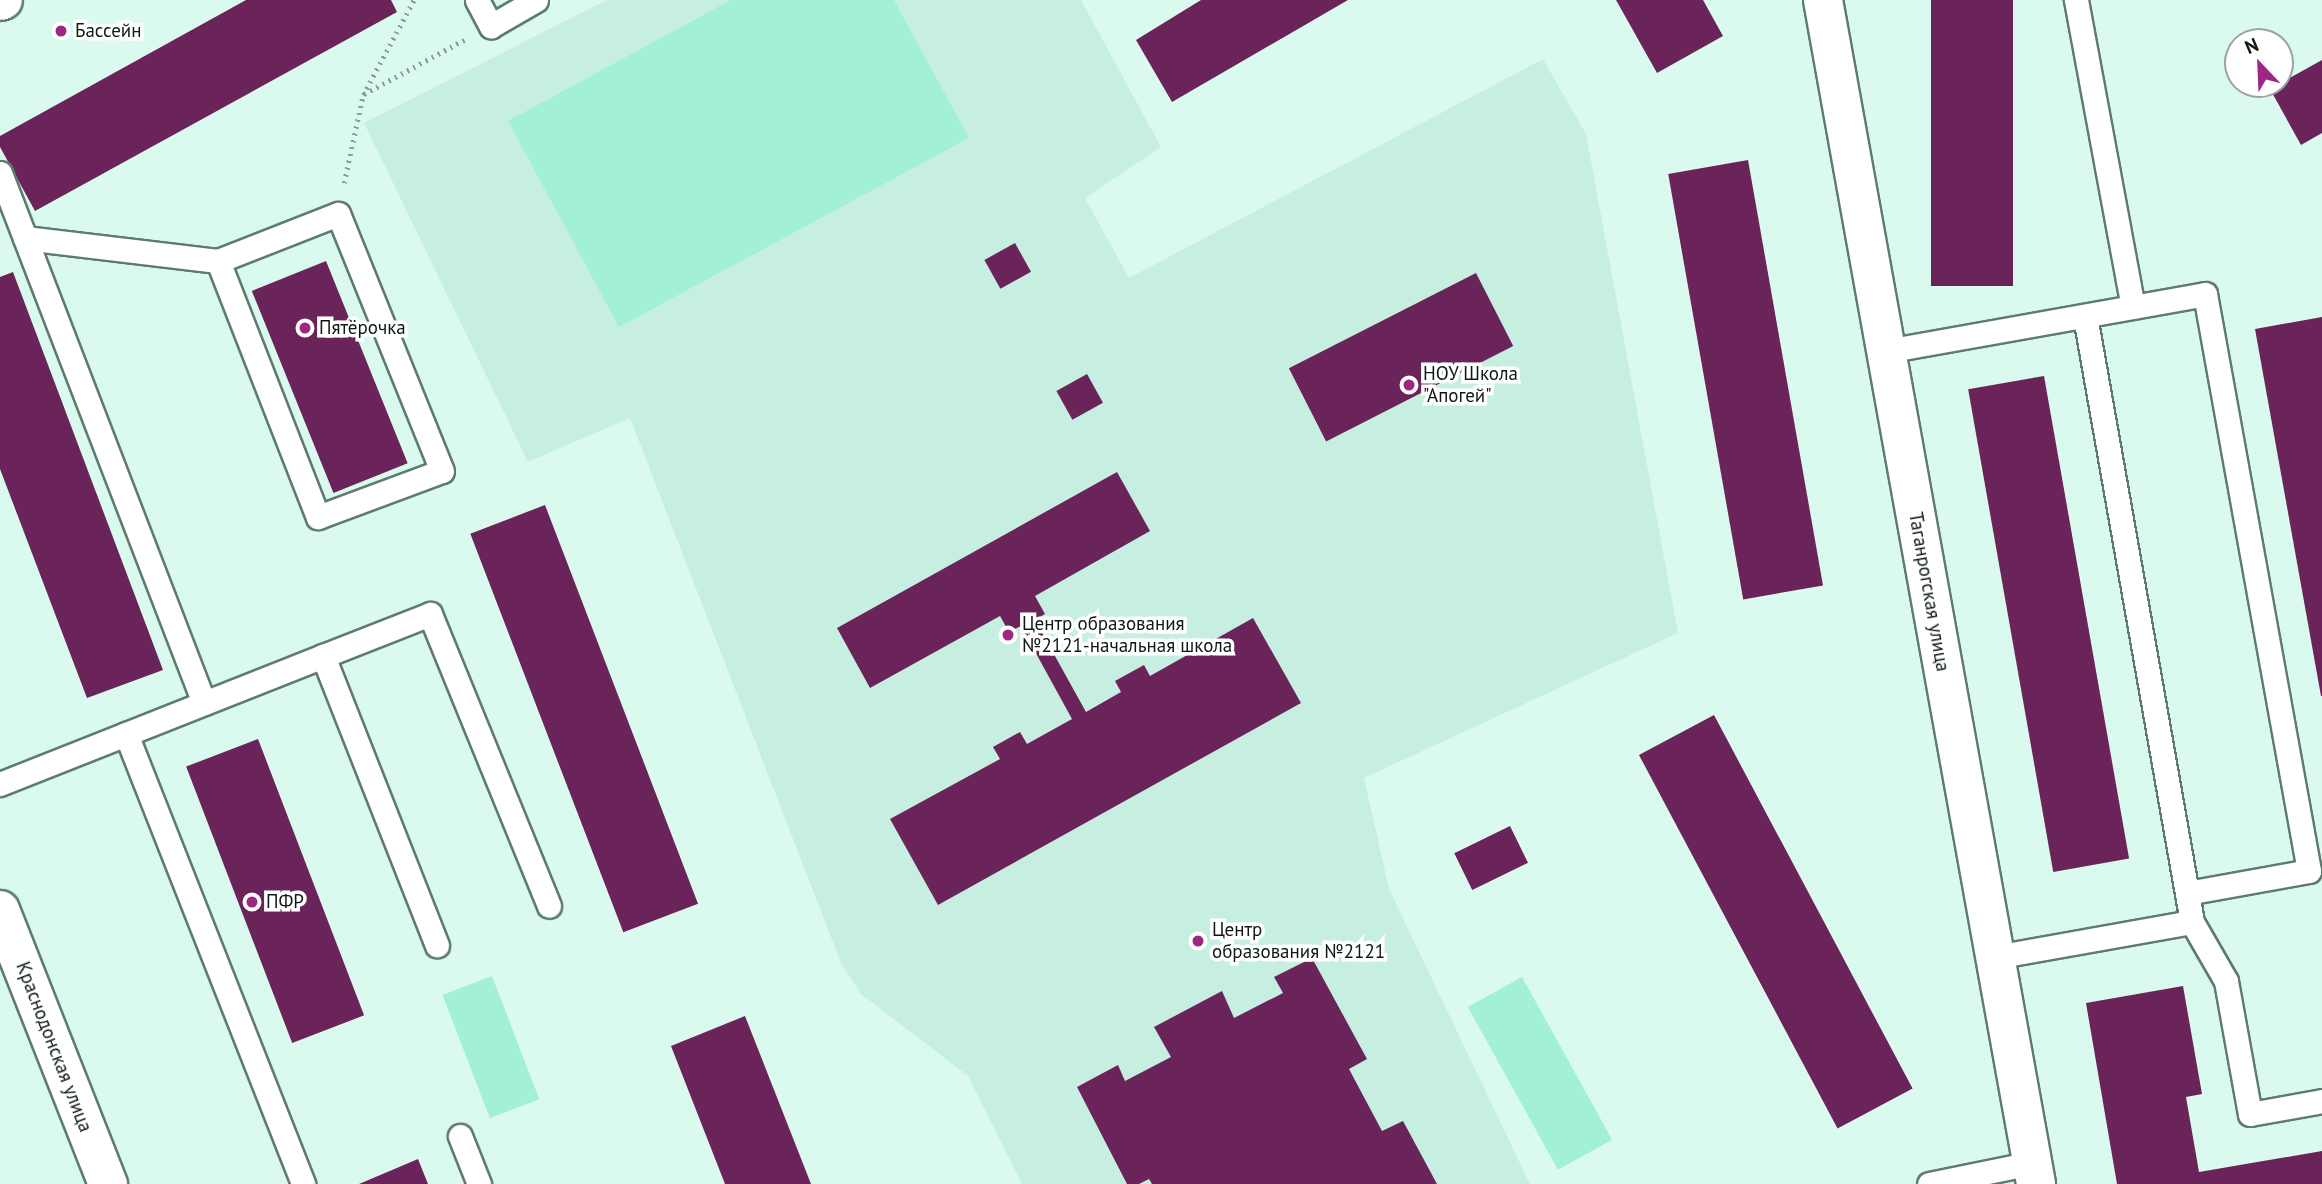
<!DOCTYPE html>
<meta charset="utf-8">
<style>
body{margin:0}
#map{position:relative;width:2322px;height:1184px;overflow:hidden;background:#dbfaef;font-family:"PT Sans",sans-serif}
div>[style]{position:absolute}
.built>*{inset:0;background:#c7efe1}
.green>*{inset:0;background:#a2f0d7;transform-origin:0 0}
.building>*{inset:0;background:#6a2459;transform-origin:0 0}
.path>*{height:4.5px;margin-top:-2.25px;transform-origin:0;background:repeating-linear-gradient(90deg,#88a098 0 2px,transparent 0 7px)}
.roads{filter:drop-shadow(2px 0 #5f7b71) drop-shadow(-2px 0 #5f7b71) drop-shadow(0 2px #5f7b71) drop-shadow(0 -2px #5f7b71)}
.lane>*{height:23px;margin:-11.5px;padding:0 11.5px;transform-origin:11.5px;border-radius:11.5px;background:#fff}
.street>*{height:38px;margin:-19px;padding:0 19px;transform-origin:19px;border-radius:19px;background:#fff}
.secondary>*{height:38px;margin:-19px;padding:0 19px;transform-origin:19px;border-radius:19px;background:#fff}
.dots>*{width:19px;height:19px;translate:-50% -50%;box-sizing:border-box;border:4px solid #fff;border-radius:50%}
span{translate:-50% -50%;white-space:nowrap;text-align:center;line-height:1.15;-webkit-text-stroke:7px #fff;paint-order:stroke}
.poi-label{font-size:19px;color:#0d1915}
.left{translate:0 -50%;text-align:left}
.street-label{font-size:19px;color:#0d1915}
.north{position:absolute;left:2224px;top:28px;width:70px;height:70px;box-sizing:border-box;background:#fff;border:2px solid #9ea3a1;border-radius:50%;rotate:337deg;font-size:19px;font-weight:700;line-height:28px;text-align:center;color:#0d1915}
.north::after{content:'';display:block;margin:auto;width:24px;height:32px;background:#9d2883;clip-path:polygon(50% 0,100% 100%,50% 72%,0 100%)}
</style>
<div id="map">
<div class="built">
<i style="clip-path:polygon(607px 0,1081px 0,1161px 147px,1085px 198px,1129px 278px,1543px 59px,1586px 134px,1678px 633px,1364px 778px,1389px 889px,1530px 1184px,1022px 1184px,968px 1076px,861px 994px,841px 963px,630px 418px,528px 462px,364px 123px)"></i>
</div>
<div class="green">
<i style="clip-path:polygon(731px 0,894px 0,969px 138px,619px 327px,508px 121px)"></i>
<i style="left:492px;top:976px;width:132px;height:53px;rotate:69deg"></i>
<i style="left:1522px;top:977px;width:186px;height:62px;rotate:61deg"></i>
</div>
<div class="building">
<i style="clip-path:polygon(246px 0,391px 0,397px 12px,35px 211px,0 147px,0 136px)"></i>
<i style="clip-path:polygon(1201px 0,1348px 0,1172px 102px,1136px 40px)"></i>
<i style="clip-path:polygon(1616px 0,1703px 0,1723px 36px,1657px 73px)"></i>
<i style="left:1931px;top:0;width:82px;height:286px"></i>
<i style="clip-path:polygon(2322px 60px,2322px 133px,2301px 145px,2270px 89px)"></i>
<i style="left:1748px;top:160px;width:432px;height:81px;rotate:80deg"></i>
<i style="left:1015px;top:243px;width:33px;height:35px;rotate:61deg"></i>
<i style="left:326px;top:261px;width:218px;height:80px;rotate:68deg"></i>
<i style="clip-path:polygon(13px 272px,163px 670px,87px 698px,0 469px,0 277px)"></i>
<i style="left:1476px;top:273px;width:82px;height:210px;rotate:63deg"></i>
<i style="clip-path:polygon(2322px 317px,2322px 696px,2321px 696px,2255px 329px)"></i>
<i style="left:1087px;top:374px;width:33px;height:35px;rotate:61deg"></i>
<i style="left:2044px;top:376px;width:490px;height:77px;rotate:80deg"></i>
<i style="clip-path:polygon(1117px 472px,1150px 531px,1035px 596px,1045px 614px,1035px 620px,1086px 712px,1121px 692px,1115px 681px,1144px 665px,1150px 676px,1253px 618px,1301px 703px,938px 905px,890px 819px,1000px 759px,993px 747px,1020px 732px,1027px 744px,1072px 719px,1021px 626px,1009px 632px,1000px 616px,870px 688px,837px 628px)"></i>
<i style="left:545px;top:505px;width:427px;height:80px;rotate:69deg"></i>
<i style="left:1714px;top:715px;width:423px;height:85px;rotate:62deg"></i>
<i style="left:258px;top:739px;width:296px;height:77px;rotate:69deg"></i>
<i style="left:1510px;top:826px;width:41px;height:62px;rotate:64deg"></i>
<i style="clip-path:polygon(1312px 958px,1367px 1059px,1349px 1069px,1382px 1131px,1403px 1121px,1437px 1184px,1152px 1184px,1149px 1179px,1139px 1184px,1127px 1184px,1077px 1087px,1118px 1065px,1125px 1081px,1171px 1057px,1154px 1027px,1222px 991px,1234px 1018px,1283px 993px,1274px 977px)"></i>
<i style="clip-path:polygon(2183px 986px,2202px 1094px,2186px 1097px,2199px 1172px,2322px 1151px,2322px 1184px,2117px 1184px,2086px 1003px)"></i>
<i style="clip-path:polygon(745px 1016px,811px 1184px,725px 1184px,671px 1046px)"></i>
<i style="clip-path:polygon(418px 1159px,428px 1184px,359px 1184px)"></i>
</div>
<div class="path">
<i style="left:364px;top:94px;width:114px;rotate:-28.4deg"></i>
<i style="left:344px;top:183px;width:90px;rotate:-77.8deg"></i>
<i style="left:363px;top:95px;width:108px;rotate:-61.8deg"></i>
</div>
<div class="roads">
<div class="lane">
<i style="left:477px;top:0;width:30px;rotate:62deg"></i>
<i style="left:491px;top:26px;width:52px;rotate:-30deg"></i>
<i style="left:2076px;top:0;width:312px;rotate:79.5deg"></i>
<i style="left:0;top:173px;width:568px;rotate:68.95deg"></i>
<i style="left:25px;top:238px;width:194px;rotate:6.8deg"></i>
<i style="left:218px;top:261px;width:275px;rotate:68.7deg"></i>
<i style="left:318px;top:517px;width:132px;rotate:-20.4deg"></i>
<i style="left:442px;top:471px;width:277px;rotate:-112deg"></i>
<i style="left:338px;top:214px;width:129px;rotate:158.6deg"></i>
<i style="left:1886px;top:351px;width:324px;rotate:-10.1deg"></i>
<i style="left:2205px;top:294px;width:586px;rotate:79.78deg"></i>
<i style="left:2309px;top:871px;width:124px;rotate:169.8deg"></i>
<i style="left:323px;top:656px;width:115px;rotate:-21.4deg"></i>
<i style="left:430px;top:614px;width:315px;rotate:67.8deg"></i>
<i style="left:126px;top:734px;width:484px;rotate:68.5deg"></i>
<i style="left:0;top:784px;width:347px;rotate:-21.6deg"></i>
<i style="left:323px;top:656px;width:311px;rotate:68.5deg"></i>
<i style="left:2192px;top:922px;width:68px;rotate:60deg"></i>
<i style="left:2226px;top:981px;width:135px;rotate:79.8deg"></i>
<i style="left:2250px;top:1114px;width:73px;rotate:-10.2deg"></i>
<i style="left:1995px;top:957px;width:200px;rotate:-10.1deg"></i>
<i style="left:2192px;top:922px;width:615px;rotate:-100.01deg"></i>
<i style="left:460px;top:1136px;width:52px;rotate:68.4deg"></i>
<i style="left:1929px;top:1184px;width:105px;rotate:-11.5deg"></i>
</div>
<div class="street">
<i style="left:1823px;top:0;width:1203px;rotate:79.8deg"></i>
</div>
<div class="secondary">
<i style="left:0;top:1px;width:3px;rotate:-18deg"></i>
<i style="left:0;top:910px;width:295px;rotate:68.5deg"></i>
</div>
</div>
<div class="dots">
<i style="left:61px;top:31px;background:#9d2883"></i>
<i style="left:305px;top:328px;background:#9d2883"></i>
<i style="left:1409px;top:385px;background:#9d2883"></i>
<i style="left:1008px;top:635px;background:#9d2883"></i>
<i style="left:252px;top:902px;background:#9d2883"></i>
<i style="left:1198px;top:941px;background:#9d2883"></i>
</div>
<div class="poi-label">
<span class="left" style="left:75px;top:31px">Бассейн</span>
<span class="left" style="left:319px;top:328px">Пятёрочка</span>
<span class="left" style="left:1423px;top:385px">НОУ Школа<br>"Апогей"</span>
<span class="left" style="left:1022px;top:635px">Центр образования<br>№2121-начальная школа</span>
<span class="left" style="left:266px;top:902px">ПФР</span>
<span class="left" style="left:1212px;top:941px">Центр<br>образования №2121</span>
</div>
<div class="street-label">
<span style="left:1929px;top:592px;rotate:80deg">Таганрогская улица</span>
<span style="left:54px;top:1047px;rotate:69deg">Краснодонская улица</span>
</div>
<div class="north">N</div>
</div>
